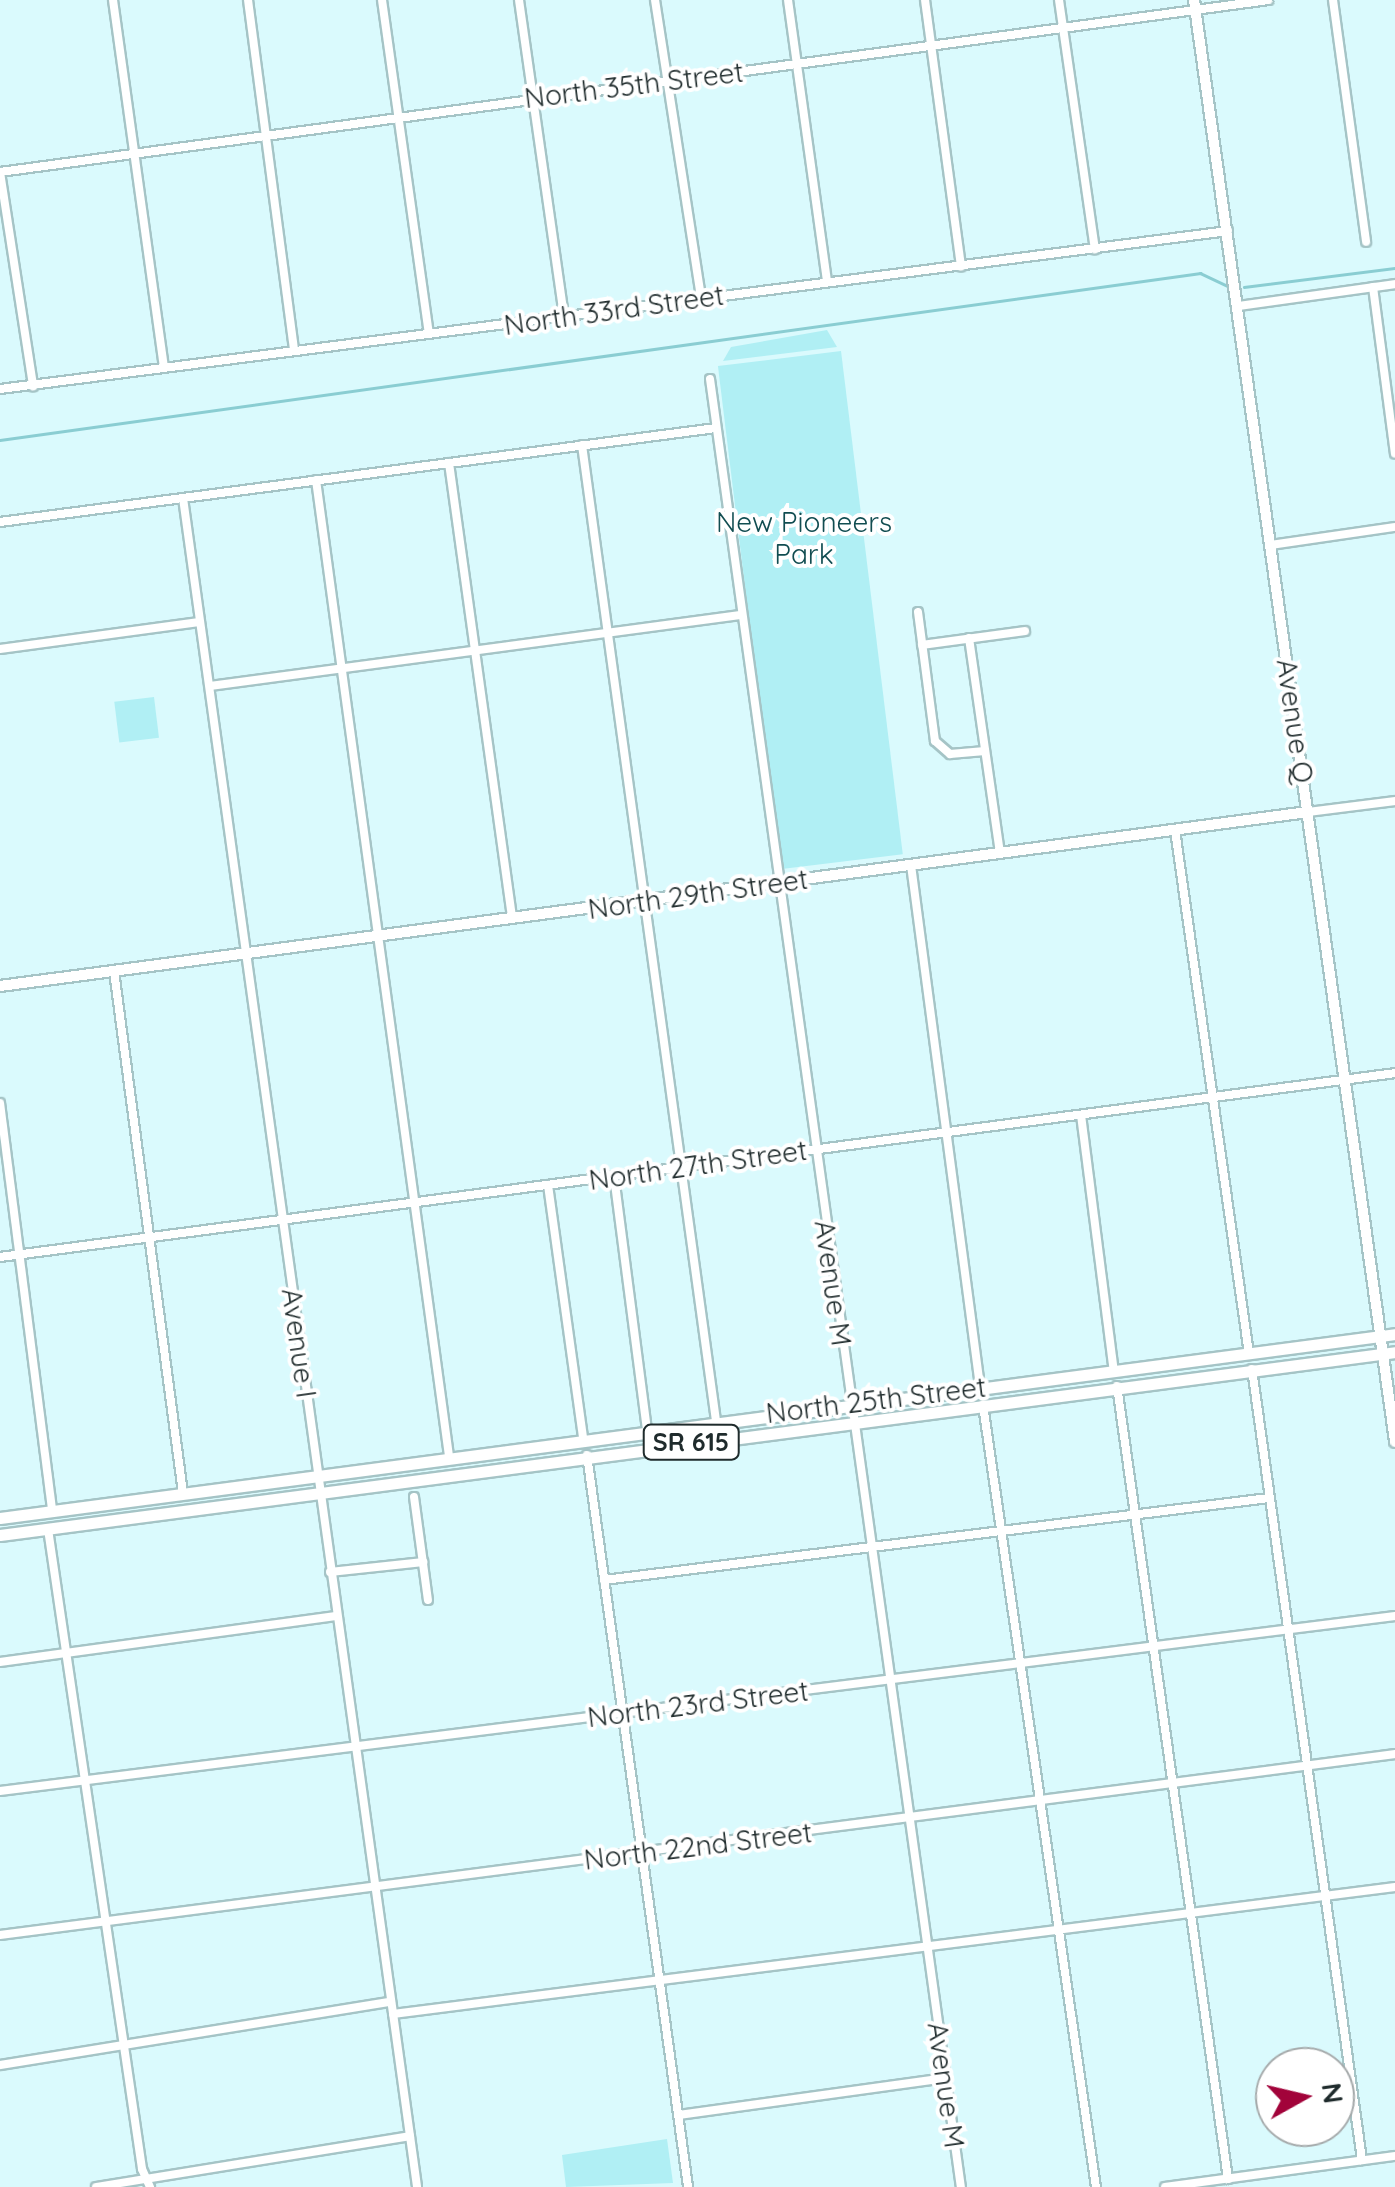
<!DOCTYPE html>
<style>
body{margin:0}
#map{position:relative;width:1395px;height:2187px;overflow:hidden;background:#dafafd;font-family:Quicksand,sans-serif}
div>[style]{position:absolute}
.green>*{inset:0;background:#b0eff4;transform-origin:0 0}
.stream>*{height:2.5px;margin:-1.25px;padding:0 1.25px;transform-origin:1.25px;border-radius:1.25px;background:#8acdd2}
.roads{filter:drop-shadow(2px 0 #a5c4c6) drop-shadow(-2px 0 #a5c4c6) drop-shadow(0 2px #a5c4c6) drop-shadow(0 -2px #a5c4c6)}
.street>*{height:8px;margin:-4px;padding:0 4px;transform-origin:4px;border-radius:4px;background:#fff}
.secondary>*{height:10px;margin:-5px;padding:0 5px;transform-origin:5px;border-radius:5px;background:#fff}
.primary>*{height:11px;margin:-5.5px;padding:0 5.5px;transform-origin:5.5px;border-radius:5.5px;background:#fff}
span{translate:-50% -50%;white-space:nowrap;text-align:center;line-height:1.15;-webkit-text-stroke:8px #fff;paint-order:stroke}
.shield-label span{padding:2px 8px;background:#fff;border:2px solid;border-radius:8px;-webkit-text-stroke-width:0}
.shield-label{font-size:25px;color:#1f2b2c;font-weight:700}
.street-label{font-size:28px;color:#1f2b2c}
.park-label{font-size:28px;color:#114d51}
.north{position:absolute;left:1255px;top:2047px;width:100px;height:100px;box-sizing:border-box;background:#fff;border:2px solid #a5aaab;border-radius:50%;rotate:82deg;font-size:28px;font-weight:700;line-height:40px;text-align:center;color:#1f2b2c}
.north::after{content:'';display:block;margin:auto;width:35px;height:45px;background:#a2033a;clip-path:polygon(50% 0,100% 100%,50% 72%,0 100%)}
</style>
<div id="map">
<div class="green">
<i style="clip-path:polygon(827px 330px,837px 347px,723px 361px,731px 347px)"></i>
<i style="left:841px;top:351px;width:507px;height:124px;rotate:83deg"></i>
<i style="left:154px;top:697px;width:41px;height:40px;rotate:83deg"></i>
<i style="clip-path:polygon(667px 2139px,673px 2183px,566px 2187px,562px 2155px)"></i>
</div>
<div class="stream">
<i style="left:1244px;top:287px;width:152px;rotate:-7.2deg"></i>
<i style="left:0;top:440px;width:1212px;rotate:-7.92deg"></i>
<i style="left:1200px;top:273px;width:31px;rotate:25deg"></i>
</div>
<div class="roads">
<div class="street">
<i style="left:113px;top:0;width:371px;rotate:82.1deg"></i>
<i style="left:248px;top:0;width:351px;rotate:82.5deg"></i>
<i style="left:382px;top:0;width:336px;rotate:82deg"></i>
<i style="left:519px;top:0;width:321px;rotate:81.9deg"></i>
<i style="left:655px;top:0;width:302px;rotate:81.2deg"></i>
<i style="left:788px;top:0;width:284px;rotate:82.1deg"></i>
<i style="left:925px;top:0;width:269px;rotate:82.3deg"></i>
<i style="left:1059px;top:0;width:252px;rotate:81.8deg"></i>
<i style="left:1333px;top:0;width:244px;rotate:82.2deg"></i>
<i style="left:0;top:172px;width:1280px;rotate:-7.72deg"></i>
<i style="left:0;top:172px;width:217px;rotate:81.2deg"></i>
<i style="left:1373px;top:287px;width:168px;rotate:82.5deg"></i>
<i style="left:1239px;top:306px;width:158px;rotate:-8deg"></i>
<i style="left:710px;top:379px;width:1825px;rotate:82.1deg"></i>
<i style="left:0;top:389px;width:1238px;rotate:-7.33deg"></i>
<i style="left:582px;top:445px;width:985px;rotate:82.18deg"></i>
<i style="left:449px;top:463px;width:460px;rotate:82.1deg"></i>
<i style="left:316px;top:480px;width:985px;rotate:82.24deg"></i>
<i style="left:183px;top:498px;width:1705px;rotate:82.11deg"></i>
<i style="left:0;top:522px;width:722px;rotate:-7.48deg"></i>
<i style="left:1271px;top:545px;width:125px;rotate:-8.3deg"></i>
<i style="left:918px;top:612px;width:130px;rotate:82.5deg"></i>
<i style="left:935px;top:741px;width:20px;rotate:41deg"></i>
<i style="left:950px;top:754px;width:35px;rotate:-5deg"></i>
<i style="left:969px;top:638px;width:217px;rotate:81.8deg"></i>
<i style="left:922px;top:645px;width:104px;rotate:-7.7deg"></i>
<i style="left:0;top:649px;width:201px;rotate:-7.7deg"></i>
<i style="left:210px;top:686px;width:535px;rotate:-7.63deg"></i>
<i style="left:1308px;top:812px;width:88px;rotate:-7.2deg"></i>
<i style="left:1175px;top:830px;width:529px;rotate:81.96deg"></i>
<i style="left:911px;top:865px;width:526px;rotate:82.46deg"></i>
<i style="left:114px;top:971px;width:527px;rotate:82.47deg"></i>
<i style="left:0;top:1103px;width:410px;rotate:82.7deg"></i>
<i style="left:1081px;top:1115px;width:258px;rotate:82.7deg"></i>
<i style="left:614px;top:1176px;width:257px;rotate:82.6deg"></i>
<i style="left:548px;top:1185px;width:255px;rotate:82.1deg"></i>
<i style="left:0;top:1257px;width:1407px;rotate:-7.51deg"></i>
<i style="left:1252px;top:1369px;width:799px;rotate:82.08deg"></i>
<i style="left:1117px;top:1386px;width:801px;rotate:82.03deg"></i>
<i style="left:983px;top:1405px;width:790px;rotate:81.78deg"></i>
<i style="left:587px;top:1455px;width:739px;rotate:82.14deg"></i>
<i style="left:414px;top:1497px;width:104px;rotate:82.3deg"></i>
<i style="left:48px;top:1529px;width:647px;rotate:81.64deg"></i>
<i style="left:142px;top:2169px;width:20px;rotate:66deg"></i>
<i style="left:330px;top:1572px;width:94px;rotate:-6.1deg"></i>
<i style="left:604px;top:1580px;width:670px;rotate:-7.03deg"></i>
<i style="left:0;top:1662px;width:339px;rotate:-7.8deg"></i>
<i style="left:0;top:1791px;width:1406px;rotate:-7.15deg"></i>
<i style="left:0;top:1935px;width:1407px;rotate:-7.39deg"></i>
<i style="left:393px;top:2014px;width:1010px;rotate:-7.22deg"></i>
<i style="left:0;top:2065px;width:396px;rotate:-9.2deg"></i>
<i style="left:679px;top:2115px;width:269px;rotate:-7.9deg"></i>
<i style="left:96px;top:2187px;width:318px;rotate:-9.2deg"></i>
<i style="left:1165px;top:2187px;width:232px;rotate:-7.7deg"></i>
</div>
<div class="secondary">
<i style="left:1194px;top:0;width:1456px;rotate:82.06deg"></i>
<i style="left:0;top:986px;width:1320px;rotate:-7.58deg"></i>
</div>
<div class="primary">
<i style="left:0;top:1518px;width:1407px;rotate:-7.51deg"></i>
<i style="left:0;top:1535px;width:1407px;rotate:-7.47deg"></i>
</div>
</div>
<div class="shield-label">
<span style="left:691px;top:1442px">SR 615</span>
</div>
<div class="street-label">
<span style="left:634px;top:85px;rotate:-7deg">North 35th Street</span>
<span style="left:614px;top:310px;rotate:-8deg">North 33rd Street</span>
<span style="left:1295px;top:721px;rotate:82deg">Avenue Q</span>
<span style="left:698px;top:894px;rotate:-8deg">North 29th Street</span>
<span style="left:698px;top:1165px;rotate:-8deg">North 27th Street</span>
<span style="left:833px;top:1283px;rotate:82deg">Avenue M</span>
<span style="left:299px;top:1343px;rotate:82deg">Avenue I</span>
<span style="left:876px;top:1400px;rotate:-7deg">North 25th Street</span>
<span style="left:698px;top:1704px;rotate:-7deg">North 23rd Street</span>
<span style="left:698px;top:1846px;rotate:-7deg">North 22nd Street</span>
<span style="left:946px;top:2085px;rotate:82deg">Avenue M</span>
</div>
<div class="park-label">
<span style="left:804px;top:538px">New Pioneers<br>Park</span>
</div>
<div class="north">N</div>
</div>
